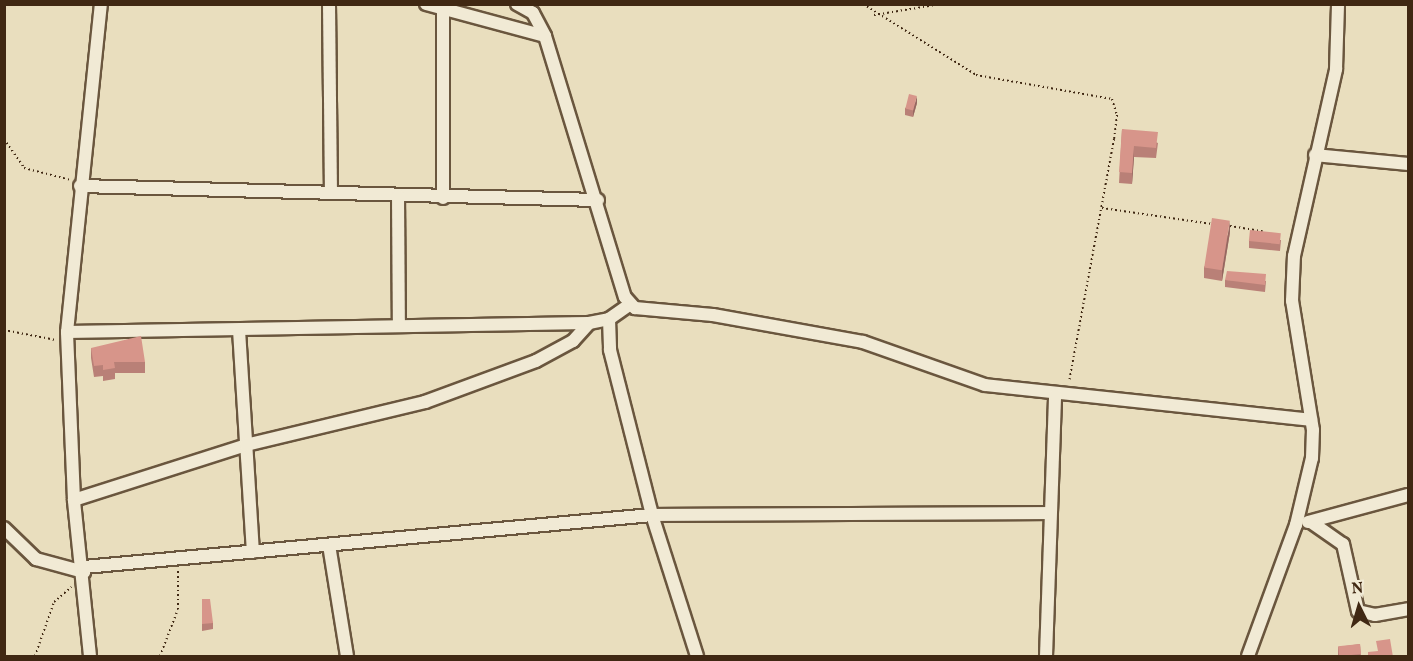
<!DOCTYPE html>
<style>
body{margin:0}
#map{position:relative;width:1413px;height:661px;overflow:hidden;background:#e9debe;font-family:Vollkorn,serif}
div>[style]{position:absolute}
.path>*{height:2px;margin-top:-1px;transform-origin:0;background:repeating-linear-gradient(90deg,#402813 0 1.5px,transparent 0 4.5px)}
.roads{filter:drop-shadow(2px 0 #6a563e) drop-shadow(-2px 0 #6a563e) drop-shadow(0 2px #6a563e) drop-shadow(0 -2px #6a563e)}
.minor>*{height:12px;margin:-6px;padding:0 6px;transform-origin:6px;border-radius:6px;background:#f1ead5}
.wall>*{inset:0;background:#b98077}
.shaded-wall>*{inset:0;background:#966861}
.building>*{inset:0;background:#d7958a;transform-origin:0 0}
span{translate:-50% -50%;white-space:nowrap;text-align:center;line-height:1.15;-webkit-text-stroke:4.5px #f1ead5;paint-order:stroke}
.frame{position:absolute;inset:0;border:6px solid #402813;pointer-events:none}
.north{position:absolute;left:1329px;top:577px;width:60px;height:60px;-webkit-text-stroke:4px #f1ead5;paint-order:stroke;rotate:355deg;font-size:16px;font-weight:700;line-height:24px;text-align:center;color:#402813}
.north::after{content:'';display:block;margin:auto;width:21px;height:27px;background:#402813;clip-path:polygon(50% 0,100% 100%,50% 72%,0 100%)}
</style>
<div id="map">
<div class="path">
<i style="left:863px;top:4px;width:133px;rotate:32.1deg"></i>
<i style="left:976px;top:75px;width:138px;rotate:10deg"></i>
<i style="left:1112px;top:99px;width:17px;rotate:73deg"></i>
<i style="left:1117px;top:115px;width:24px;rotate:97deg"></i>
<i style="left:1114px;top:139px;width:247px;rotate:100.5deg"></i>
<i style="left:999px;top:4px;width:50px"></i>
<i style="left:874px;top:15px;width:68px;rotate:-9.3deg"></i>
<i style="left:4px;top:139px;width:35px;rotate:55deg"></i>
<i style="left:24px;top:168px;width:49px;rotate:14.3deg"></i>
<i style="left:1102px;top:208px;width:111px;rotate:8.3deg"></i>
<i style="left:1230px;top:226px;width:33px;rotate:9deg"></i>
<i style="left:4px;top:330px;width:53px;rotate:10.9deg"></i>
<i style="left:35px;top:656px;width:57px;rotate:-70.6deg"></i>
<i style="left:54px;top:602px;width:23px;rotate:-41deg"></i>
<i style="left:160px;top:656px;width:50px;rotate:-69deg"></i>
<i style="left:178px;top:609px;width:39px;rotate:-90deg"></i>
</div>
<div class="roads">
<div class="minor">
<i style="left:329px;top:4px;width:188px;rotate:89.4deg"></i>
<i style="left:426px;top:4px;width:123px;rotate:15.1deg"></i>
<i style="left:517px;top:4px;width:18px;rotate:29deg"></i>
<i style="left:533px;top:13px;width:26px;rotate:62deg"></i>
<i style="left:545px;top:36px;width:273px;rotate:73deg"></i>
<i style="left:625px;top:297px;width:15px;rotate:48deg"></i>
<i style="left:635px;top:308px;width:78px;rotate:5.1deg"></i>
<i style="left:713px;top:315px;width:152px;rotate:10.2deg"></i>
<i style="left:863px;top:342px;width:129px;rotate:19.4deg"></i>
<i style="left:985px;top:385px;width:328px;rotate:6.1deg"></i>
<i style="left:443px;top:9px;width:189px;rotate:90deg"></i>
<i style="left:1315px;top:155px;width:93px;rotate:5.5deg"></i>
<i style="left:80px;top:186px;width:518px;rotate:1.55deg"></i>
<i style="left:398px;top:196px;width:128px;rotate:89.6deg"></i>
<i style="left:609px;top:319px;width:31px;rotate:88deg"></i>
<i style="left:610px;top:350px;width:170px;rotate:75.7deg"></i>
<i style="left:652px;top:515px;width:148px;rotate:72.3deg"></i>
<i style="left:239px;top:330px;width:222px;rotate:86.4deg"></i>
<i style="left:67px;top:332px;width:522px;rotate:-0.99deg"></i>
<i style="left:589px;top:323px;width:20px;rotate:-11deg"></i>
<i style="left:609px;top:319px;width:24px;rotate:-35deg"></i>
<i style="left:74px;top:500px;width:181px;rotate:-17.7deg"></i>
<i style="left:246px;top:445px;width:184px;rotate:-13.5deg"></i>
<i style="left:425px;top:402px;width:118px;rotate:-20.3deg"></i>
<i style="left:536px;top:361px;width:42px;rotate:-28.4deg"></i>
<i style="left:573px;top:341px;width:24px;rotate:-48deg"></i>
<i style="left:1308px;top:522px;width:104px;rotate:-15.1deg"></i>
<i style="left:1311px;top:522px;width:39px;rotate:35deg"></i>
<i style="left:1343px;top:544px;width:69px;rotate:77.4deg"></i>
<i style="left:1358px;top:611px;width:17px;rotate:13deg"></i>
<i style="left:1375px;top:615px;width:34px;rotate:-10deg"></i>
<i style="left:4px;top:528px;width:45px;rotate:44.1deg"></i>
<i style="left:36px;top:559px;width:50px;rotate:15.2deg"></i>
<i style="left:329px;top:545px;width:112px;rotate:80.8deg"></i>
<i style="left:84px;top:567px;width:570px;rotate:-5.23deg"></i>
<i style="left:652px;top:515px;width:398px;rotate:-0.3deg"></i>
<i style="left:90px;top:656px;width:157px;rotate:-95.9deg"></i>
<i style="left:74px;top:500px;width:168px;rotate:-92.4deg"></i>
<i style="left:67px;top:332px;width:330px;rotate:-84.1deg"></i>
<i style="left:1046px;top:656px;width:262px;rotate:-88deg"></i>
<i style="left:1248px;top:656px;width:140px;rotate:-69.9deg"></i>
<i style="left:1296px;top:525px;width:69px;rotate:-76.6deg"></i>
<i style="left:1312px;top:458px;width:28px;rotate:-88deg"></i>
<i style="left:1313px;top:430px;width:131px;rotate:-99.2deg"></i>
<i style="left:1292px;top:301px;width:45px;rotate:-87.5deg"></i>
<i style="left:1294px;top:256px;width:192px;rotate:-77.3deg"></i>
<i style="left:1336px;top:69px;width:65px;rotate:-88.2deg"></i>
</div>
</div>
<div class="wall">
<i style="clip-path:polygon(917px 103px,913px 117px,905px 115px,905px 108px)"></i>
<i style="clip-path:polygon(1122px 129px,1158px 143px,1156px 158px,1134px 157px,1132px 184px,1119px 183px)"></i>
<i style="clip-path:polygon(1230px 232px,1222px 281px,1204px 278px,1204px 267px)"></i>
<i style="clip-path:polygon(1281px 240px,1280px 251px,1249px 248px,1249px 241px)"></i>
<i style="clip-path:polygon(1225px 280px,1266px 281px,1265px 292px,1225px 287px)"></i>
<i style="clip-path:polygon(91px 348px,145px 362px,145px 373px,115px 373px,115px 379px,103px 381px,103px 376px,94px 377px,91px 358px)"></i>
<i style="clip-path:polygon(202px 599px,213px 623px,213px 629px,202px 631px)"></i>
<i style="clip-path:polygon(1360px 644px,1361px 657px,1338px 657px,1338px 647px)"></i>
</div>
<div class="shaded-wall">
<i style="clip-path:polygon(917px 96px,917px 103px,913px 117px,913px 110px)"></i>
<i style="clip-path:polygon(1134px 146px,1134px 157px,1132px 184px,1132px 173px)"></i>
<i style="clip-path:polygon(1230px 221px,1230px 232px,1222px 281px,1222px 270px)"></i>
</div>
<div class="building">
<i style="left:909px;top:94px;width:8px;height:15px;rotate:14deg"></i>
<i style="clip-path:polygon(1122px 129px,1158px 132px,1156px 148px,1134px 146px,1132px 173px,1119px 172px)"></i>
<i style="left:1212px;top:218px;width:18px;height:50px;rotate:9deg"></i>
<i style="left:1250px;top:230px;width:31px;height:11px;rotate:6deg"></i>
<i style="clip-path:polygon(1227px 271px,1266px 274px,1265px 285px,1225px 280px)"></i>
<i style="clip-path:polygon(141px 336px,145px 362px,114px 362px,115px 368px,103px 370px,103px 365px,94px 366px,91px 348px)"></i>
<i style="clip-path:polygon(202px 599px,210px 599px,213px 623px,202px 624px)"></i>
<i style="clip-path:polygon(1390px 639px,1393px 657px,1368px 657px,1368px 652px,1378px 651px,1376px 641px)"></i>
<i style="left:1360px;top:644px;width:10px;height:22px;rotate:84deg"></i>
</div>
<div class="frame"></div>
<div class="north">N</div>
</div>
